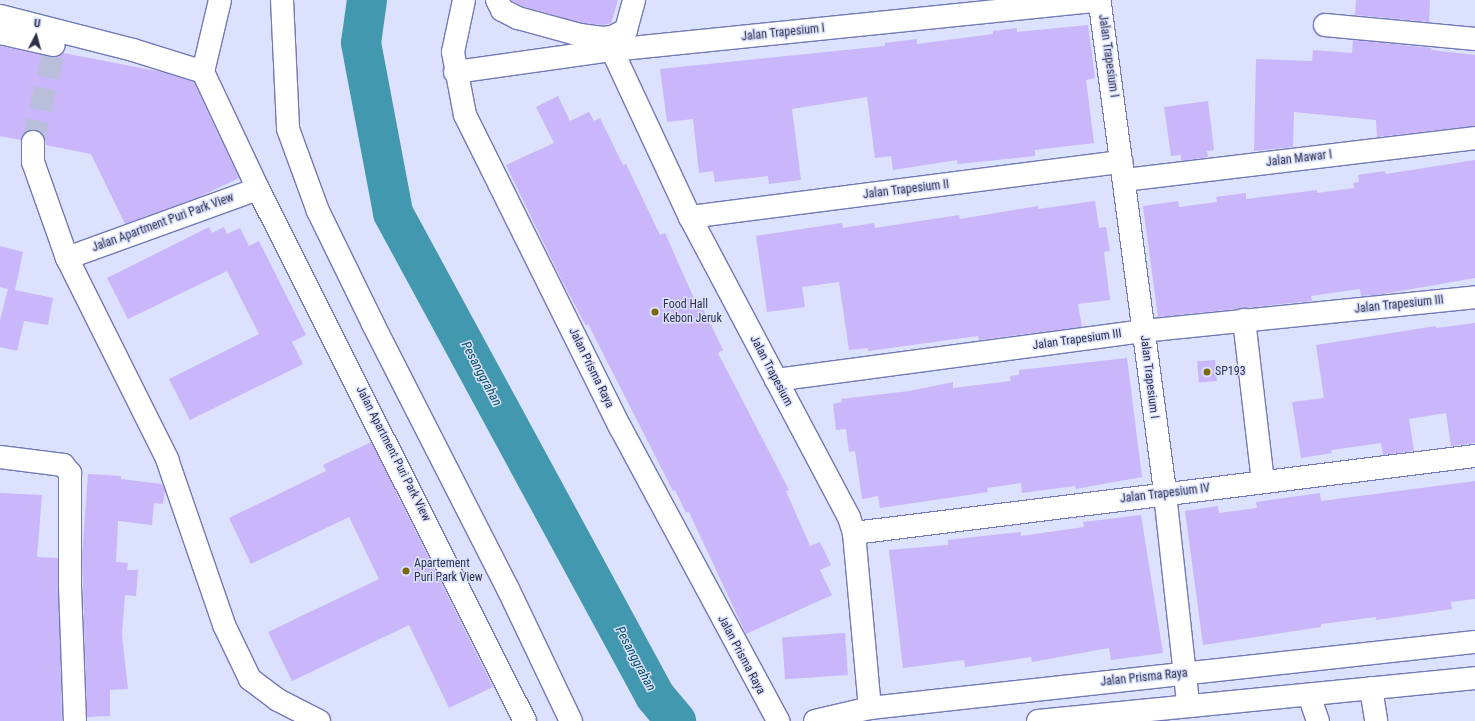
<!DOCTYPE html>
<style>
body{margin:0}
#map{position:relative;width:1475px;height:721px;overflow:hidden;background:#dce1fd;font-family:"Roboto Condensed",sans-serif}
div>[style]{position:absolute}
.river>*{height:40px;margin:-20px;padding:0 20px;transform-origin:20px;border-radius:20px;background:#4298af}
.building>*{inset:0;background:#cab6fa;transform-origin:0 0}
.minor-tunnel>*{height:22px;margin-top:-11px;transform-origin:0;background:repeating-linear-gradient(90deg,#b9beda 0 22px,transparent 0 33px)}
.roads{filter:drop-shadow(1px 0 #7179b8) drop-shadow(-1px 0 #7179b8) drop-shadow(0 1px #7179b8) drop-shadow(0 -1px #7179b8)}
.minor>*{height:22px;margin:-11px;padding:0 11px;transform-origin:11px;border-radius:11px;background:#fff}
.dots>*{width:11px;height:11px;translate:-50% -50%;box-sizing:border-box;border:2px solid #dce1fd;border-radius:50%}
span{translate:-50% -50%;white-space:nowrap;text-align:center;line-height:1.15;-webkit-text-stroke:3px #dce1fd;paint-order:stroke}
.street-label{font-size:12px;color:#2d314c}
.poi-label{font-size:12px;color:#2d314c}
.left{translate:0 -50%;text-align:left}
.water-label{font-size:13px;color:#004f5f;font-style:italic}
.north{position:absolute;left:16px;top:16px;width:40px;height:40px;-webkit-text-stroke:3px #dce1fd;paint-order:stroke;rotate:6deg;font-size:11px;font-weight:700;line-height:16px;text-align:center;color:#2d314c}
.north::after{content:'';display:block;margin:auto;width:14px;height:18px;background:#2d314c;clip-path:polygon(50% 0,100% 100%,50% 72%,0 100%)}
</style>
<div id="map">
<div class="river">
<i style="left:367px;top:0;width:43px;rotate:97.9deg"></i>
<i style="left:361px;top:43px;width:173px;rotate:79.3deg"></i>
<i style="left:393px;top:213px;width:549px;rotate:61.52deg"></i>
<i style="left:655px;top:696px;width:33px;rotate:50deg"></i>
</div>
<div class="building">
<i style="clip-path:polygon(511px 0,618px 0,611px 23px,603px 25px,582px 23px,522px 6px)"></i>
<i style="clip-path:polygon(1356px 0,1430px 0,1429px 22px,1355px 15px)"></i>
<i style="clip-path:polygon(1088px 25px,1095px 78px,1086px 80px,1094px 143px,1035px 150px,1035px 156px,958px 164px,957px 160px,893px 170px,891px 156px,875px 158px,867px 97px,792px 109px,801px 180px,769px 184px,768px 176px,715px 182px,713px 171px,699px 173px,693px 119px,667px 122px,660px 69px,885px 46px,885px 43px,917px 39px,917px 44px,993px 34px,993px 31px,1017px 28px,1017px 32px)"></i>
<i style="clip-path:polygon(1353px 40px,1432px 48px,1431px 50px,1475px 55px,1475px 126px,1377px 137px,1376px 120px,1294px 112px,1293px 147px,1254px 151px,1256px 59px,1312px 61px,1313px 50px,1352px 53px)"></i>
<i style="clip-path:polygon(0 46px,51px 57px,63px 53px,162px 72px,194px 82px,239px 178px,197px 198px,125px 224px,91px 154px,46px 145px,44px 135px,33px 130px,26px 131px,21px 140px,0 136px)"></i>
<i style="clip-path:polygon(558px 96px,570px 121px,589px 112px,594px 121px,600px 118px,623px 165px,626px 164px,660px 235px,665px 233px,697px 305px,700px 303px,712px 327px,723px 350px,718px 353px,789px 490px,786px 491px,810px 546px,820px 542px,831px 565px,820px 570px,832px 595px,746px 634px,689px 512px,686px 513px,675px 490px,673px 491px,588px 324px,586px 326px,562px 281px,506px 165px,554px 143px,536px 107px)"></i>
<i style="clip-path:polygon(1208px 101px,1214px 150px,1207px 151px,1208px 157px,1181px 161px,1181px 155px,1171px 156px,1164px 107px)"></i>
<i style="clip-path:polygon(1475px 160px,1475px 278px,1377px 295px,1361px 296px,1360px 289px,1311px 296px,1312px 301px,1158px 317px,1143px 206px,1178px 201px,1179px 207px,1217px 202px,1216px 197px,1246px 193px,1246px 199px,1317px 190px,1317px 193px,1354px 188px,1353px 183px,1359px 182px,1358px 175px,1385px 171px,1386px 174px)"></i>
<i style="clip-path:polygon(1095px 201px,1099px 228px,1106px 227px,1110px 251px,1104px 252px,1110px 300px,1078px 304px,1082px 327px,979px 340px,978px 336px,868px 351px,868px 348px,849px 350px,839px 282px,802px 287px,805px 307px,767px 312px,756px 236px,842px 223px,843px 228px,874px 223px,875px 228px,959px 215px,960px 219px,1038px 206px,1038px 209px)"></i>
<i style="clip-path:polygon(209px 227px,212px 233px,224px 227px,227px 234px,240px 228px,249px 246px,259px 241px,306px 335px,292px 342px,303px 364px,190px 420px,169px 379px,259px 334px,227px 271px,128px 319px,107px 278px)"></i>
<i style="clip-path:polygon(0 246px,23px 252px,15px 290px,53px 298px,48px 325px,24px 321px,17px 351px,0 347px,0 320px,8px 289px,0 287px)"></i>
<i style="clip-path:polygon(1475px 323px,1475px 443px,1451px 446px,1446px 413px,1409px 419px,1414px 451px,1383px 455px,1381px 443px,1331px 450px,1332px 453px,1301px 458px,1292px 402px,1324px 398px,1316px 345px,1436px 326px,1436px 328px)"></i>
<i style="clip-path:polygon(1127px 358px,1142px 477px,1076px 489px,1075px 486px,1022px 493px,1021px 483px,987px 488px,988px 492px,880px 508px,878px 496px,862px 499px,855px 451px,849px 452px,846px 429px,836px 430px,833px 404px,842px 402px,841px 399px,909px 391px,953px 382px,953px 388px,1011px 381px,1010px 376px,1019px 375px,1019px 370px)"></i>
<i style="left:1215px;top:360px;width:21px;height:18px;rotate:85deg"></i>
<i style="clip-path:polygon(371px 442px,493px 687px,449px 708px,409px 625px,292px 681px,268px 632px,379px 579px,349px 517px,251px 564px,229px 518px,326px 471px,323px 465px)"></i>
<i style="clip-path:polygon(88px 474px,121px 476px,121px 479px,162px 484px,165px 490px,163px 504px,154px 503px,152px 525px,118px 521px,116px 562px,128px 563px,127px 570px,138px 570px,136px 596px,125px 595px,122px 635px,128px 689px,110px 690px,110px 716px,87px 717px,82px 557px)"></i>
<i style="clip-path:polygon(1475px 481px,1475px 599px,1451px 602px,1452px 609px,1376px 620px,1376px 617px,1321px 624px,1321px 627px,1203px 645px,1185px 511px,1218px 506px,1219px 513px,1257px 508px,1256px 502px,1320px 493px,1321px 501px)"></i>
<i style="clip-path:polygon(0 493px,42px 495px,37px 557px,58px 558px,62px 721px,0 721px)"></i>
<i style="clip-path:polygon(1141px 515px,1163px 653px,1111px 660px,1109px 648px,1032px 662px,1031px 657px,965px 667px,964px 660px,903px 668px,889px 550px,948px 545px,948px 540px,983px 536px,1021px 532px,1021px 536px,1084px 527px,1083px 522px)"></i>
<i style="left:845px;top:633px;width:42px;height:63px;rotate:86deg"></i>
</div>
<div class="minor-tunnel">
<i style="left:33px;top:142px;width:93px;rotate:-77deg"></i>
</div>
<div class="roads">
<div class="minor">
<i style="left:282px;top:0;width:129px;rotate:87.3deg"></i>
<i style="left:288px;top:129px;width:87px;rotate:69.9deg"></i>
<i style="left:318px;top:211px;width:126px;rotate:64deg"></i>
<i style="left:373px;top:324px;width:297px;rotate:63deg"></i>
<i style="left:508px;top:589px;width:146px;rotate:64.5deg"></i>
<i style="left:464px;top:0;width:53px;rotate:101.9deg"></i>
<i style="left:453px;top:52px;width:64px;rotate:79.2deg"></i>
<i style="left:465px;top:115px;width:348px;rotate:63.6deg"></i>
<i style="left:620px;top:427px;width:334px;rotate:61.7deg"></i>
<i style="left:497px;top:0;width:11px;rotate:63deg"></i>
<i style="left:502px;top:10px;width:18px;rotate:27deg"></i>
<i style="left:518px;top:18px;width:64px;rotate:15.3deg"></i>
<i style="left:580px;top:35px;width:23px;rotate:7deg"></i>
<i style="left:603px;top:38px;width:9px;rotate:-6deg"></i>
<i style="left:612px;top:37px;width:16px;rotate:-27deg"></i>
<i style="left:626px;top:30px;width:31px;rotate:-75deg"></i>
<i style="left:0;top:16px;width:137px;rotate:14.3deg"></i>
<i style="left:133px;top:50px;width:73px;rotate:17.4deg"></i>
<i style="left:203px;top:72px;width:129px;rotate:64.8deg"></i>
<i style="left:258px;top:189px;width:595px;rotate:63.35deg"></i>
<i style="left:1325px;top:25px;width:151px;rotate:5.3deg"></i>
<i style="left:0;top:33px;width:55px;rotate:12.5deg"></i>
<i style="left:612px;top:50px;width:184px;rotate:65deg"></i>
<i style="left:690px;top:217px;width:340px;rotate:62.1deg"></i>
<i style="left:849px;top:517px;width:17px;rotate:73deg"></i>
<i style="left:854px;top:533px;width:176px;rotate:84.8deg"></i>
<i style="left:203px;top:72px;width:74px;rotate:-76.7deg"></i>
<i style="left:455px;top:72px;width:159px;rotate:-8deg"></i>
<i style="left:612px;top:50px;width:481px;rotate:-5.8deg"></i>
<i style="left:1091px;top:1px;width:9px;rotate:18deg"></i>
<i style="left:1100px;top:4px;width:494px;rotate:82.4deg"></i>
<i style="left:1165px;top:494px;width:211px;rotate:83.7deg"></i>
<i style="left:33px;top:142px;width:20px;rotate:90deg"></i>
<i style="left:33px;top:162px;width:102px;rotate:70.5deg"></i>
<i style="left:67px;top:258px;width:225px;rotate:63.5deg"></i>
<i style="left:167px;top:459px;width:176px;rotate:71deg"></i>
<i style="left:224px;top:625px;width:60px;rotate:64.3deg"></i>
<i style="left:250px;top:679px;width:35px;rotate:37deg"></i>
<i style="left:278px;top:700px;width:46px;rotate:27.1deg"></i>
<i style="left:1124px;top:180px;width:354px;rotate:-6.8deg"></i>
<i style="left:690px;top:217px;width:435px;rotate:-7.3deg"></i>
<i style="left:67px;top:258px;width:203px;rotate:-19.9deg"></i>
<i style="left:1244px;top:320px;width:163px;rotate:83.3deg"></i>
<i style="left:776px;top:380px;width:370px;rotate:-7.6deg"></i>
<i style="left:1143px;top:331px;width:334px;rotate:-5.8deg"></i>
<i style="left:0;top:457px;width:64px;rotate:7.2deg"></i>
<i style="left:63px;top:465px;width:11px;rotate:49deg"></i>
<i style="left:70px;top:473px;width:113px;rotate:90deg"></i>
<i style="left:70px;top:586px;width:135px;rotate:87.9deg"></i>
<i style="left:854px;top:533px;width:626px;rotate:-7.07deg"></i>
<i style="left:1371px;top:688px;width:33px;rotate:81deg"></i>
<i style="left:1309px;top:695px;width:28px;rotate:71deg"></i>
<i style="left:815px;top:721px;width:57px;rotate:-13.3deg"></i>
<i style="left:870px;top:708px;width:609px;rotate:-6.23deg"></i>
<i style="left:1038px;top:721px;width:439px;rotate:-5.6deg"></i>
</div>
</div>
<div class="dots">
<i style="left:655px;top:312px;background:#7a6900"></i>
<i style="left:1207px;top:372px;background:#7a6900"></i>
<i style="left:406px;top:571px;background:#7a6900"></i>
</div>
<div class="street-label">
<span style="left:783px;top:33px;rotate:-6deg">Jalan Trapesium I</span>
<span style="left:1108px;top:56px;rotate:82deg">Jalan Trapesium I</span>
<span style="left:1299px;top:159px;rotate:-7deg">Jalan Mawar I</span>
<span style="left:906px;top:190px;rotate:-7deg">Jalan Trapesium II</span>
<span style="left:163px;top:223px;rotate:-20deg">Jalan Apartment Puri Park View</span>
<span style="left:1399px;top:305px;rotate:-6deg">Jalan Trapesium III</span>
<span style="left:1077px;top:340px;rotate:-8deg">Jalan Trapesium III</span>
<span style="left:591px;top:368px;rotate:64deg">Jalan Prisma Raya</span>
<span style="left:771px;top:371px;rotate:62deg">Jalan Trapesium</span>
<span style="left:1149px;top:377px;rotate:83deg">Jalan Trapesium I</span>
<span style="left:393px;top:454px;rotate:63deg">Jalan Apartment Puri Park View</span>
<span style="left:1165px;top:494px;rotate:-7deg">Jalan Trapesium IV</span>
<span style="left:741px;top:655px;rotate:62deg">Jalan Prisma Raya</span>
<span style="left:1144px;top:678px;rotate:-6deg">Jalan Prisma Raya</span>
</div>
<div class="poi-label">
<span class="left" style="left:663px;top:312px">Food Hall<br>Kebon Jeruk</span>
<span class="left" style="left:1215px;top:372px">SP193</span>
<span class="left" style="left:414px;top:571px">Apartement<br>Puri Park View</span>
</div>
<div class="water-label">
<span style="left:481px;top:374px;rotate:62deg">Pesanggrahan</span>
<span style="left:635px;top:659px;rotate:62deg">Pesanggrahan</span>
</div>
<div class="north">U</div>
</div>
